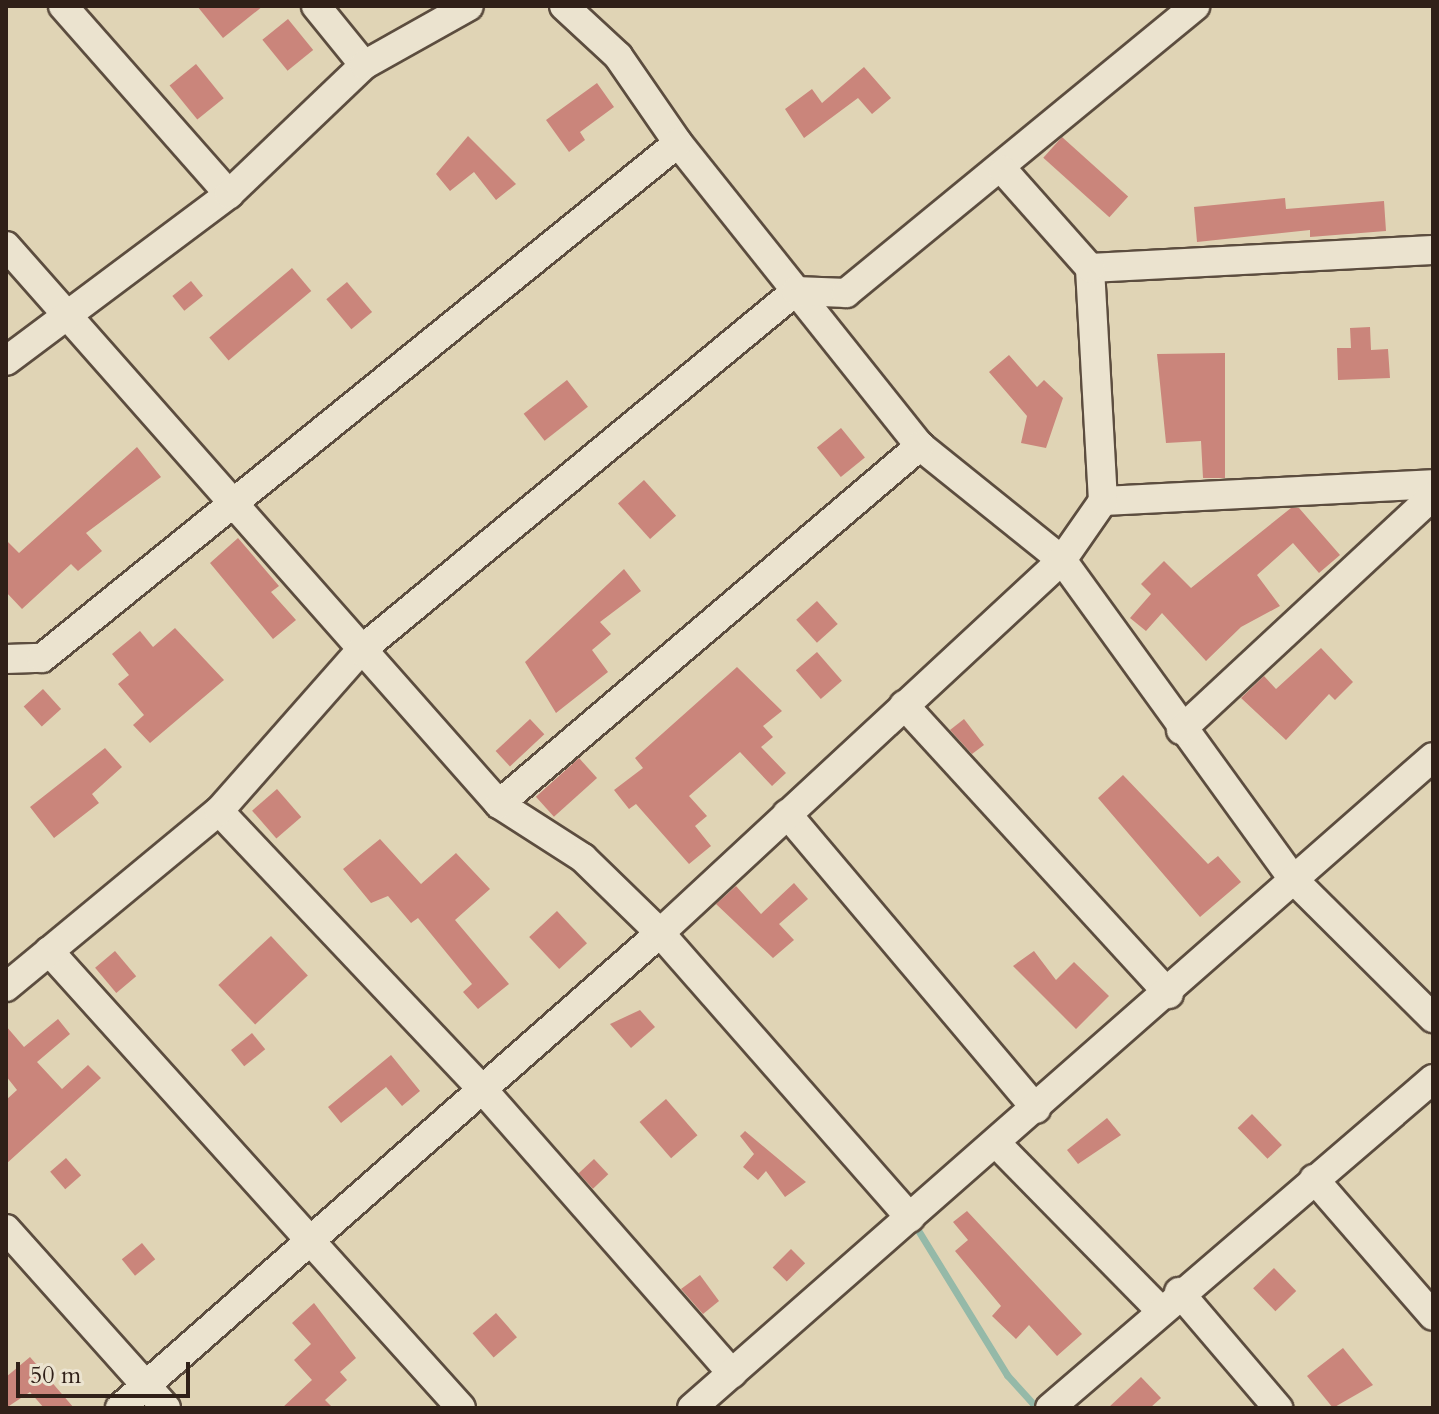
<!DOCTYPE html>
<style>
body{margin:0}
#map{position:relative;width:1439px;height:1414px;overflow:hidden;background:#e0d4b5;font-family:Cardo,serif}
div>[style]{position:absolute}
.stream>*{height:7px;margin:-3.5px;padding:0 3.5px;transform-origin:3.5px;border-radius:3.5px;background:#95b9a8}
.building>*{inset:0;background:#ca857b;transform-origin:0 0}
.roads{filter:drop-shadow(2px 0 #5c4d3f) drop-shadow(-2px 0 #5c4d3f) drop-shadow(0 2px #5c4d3f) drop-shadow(0 -2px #5c4d3f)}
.minor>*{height:28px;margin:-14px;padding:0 14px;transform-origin:14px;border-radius:14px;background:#ebe3cf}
span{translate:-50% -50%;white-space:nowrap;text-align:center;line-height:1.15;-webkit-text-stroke:8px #ebe3cf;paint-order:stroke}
.frame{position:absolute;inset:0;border:8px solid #302018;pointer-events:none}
.scale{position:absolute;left:16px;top:1362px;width:174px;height:36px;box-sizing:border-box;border:4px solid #302018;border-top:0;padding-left:10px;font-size:24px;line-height:28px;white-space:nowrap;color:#302018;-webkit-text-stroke:6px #ebe3cf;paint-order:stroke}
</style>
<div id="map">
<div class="stream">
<i style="left:913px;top:1222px;width:180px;rotate:58.4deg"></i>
<i style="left:1007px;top:1375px;width:45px;rotate:47.7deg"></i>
</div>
<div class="building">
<i style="clip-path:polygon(197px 6px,263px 6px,223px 38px)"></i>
<i style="left:288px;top:19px;width:40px;height:33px;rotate:51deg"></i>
<i style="left:196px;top:64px;width:44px;height:34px;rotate:51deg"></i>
<i style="clip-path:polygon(864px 67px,891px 98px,872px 114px,858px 98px,804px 138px,785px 109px,812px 89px,822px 103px)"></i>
<i style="clip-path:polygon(597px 83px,614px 107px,580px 132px,585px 140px,569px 152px,546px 120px)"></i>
<i style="clip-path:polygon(468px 136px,516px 184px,496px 200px,474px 172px,450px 191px,436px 174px)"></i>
<i style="left:1062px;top:137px;width:89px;height:28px;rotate:42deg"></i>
<i style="clip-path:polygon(1285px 198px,1286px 209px,1384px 201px,1386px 231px,1310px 237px,1310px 230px,1197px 242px,1194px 207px)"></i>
<i style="left:292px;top:268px;width:30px;height:108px;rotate:50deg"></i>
<i style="left:191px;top:281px;width:19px;height:24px;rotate:51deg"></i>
<i style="left:347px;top:282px;width:39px;height:27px;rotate:50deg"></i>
<i style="clip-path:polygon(1370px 327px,1371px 350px,1388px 349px,1390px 378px,1338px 380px,1337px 348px,1351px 348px,1350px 328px)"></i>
<i style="clip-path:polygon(1225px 353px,1225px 478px,1203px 478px,1201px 441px,1166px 443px,1157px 354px)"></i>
<i style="clip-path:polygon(1009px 355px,1037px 387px,1044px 380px,1063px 398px,1046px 448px,1021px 443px,1027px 416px,989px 372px)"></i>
<i style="left:567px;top:380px;width:34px;height:55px;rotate:52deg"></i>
<i style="left:841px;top:428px;width:38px;height:31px;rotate:51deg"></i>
<i style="clip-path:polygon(137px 447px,161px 477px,86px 533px,102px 551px,78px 571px,71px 564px,22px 609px,6px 592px,6px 540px,19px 553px)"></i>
<i style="left:644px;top:480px;width:48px;height:35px;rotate:48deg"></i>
<i style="clip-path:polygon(1291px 508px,1299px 508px,1340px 555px,1319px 573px,1293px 543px,1257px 575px,1280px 606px,1241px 627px,1206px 661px,1162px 613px,1146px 631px,1130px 618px,1151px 594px,1141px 584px,1164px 561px,1191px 588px)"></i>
<i style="clip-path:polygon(238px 538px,279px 586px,271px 592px,296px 620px,273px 639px,210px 563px)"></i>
<i style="clip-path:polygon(624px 569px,641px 591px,600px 622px,611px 634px,592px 650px,608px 672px,556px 713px,525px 662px)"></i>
<i style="left:817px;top:601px;width:31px;height:28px;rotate:48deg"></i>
<i style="clip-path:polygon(175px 628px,224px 680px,150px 743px,133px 725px,144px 715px,118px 684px,129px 675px,112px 654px,140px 631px,153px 647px)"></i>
<i style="clip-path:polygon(1321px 648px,1353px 682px,1335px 700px,1329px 694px,1286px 740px,1241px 698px,1264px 676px,1276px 689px)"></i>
<i style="left:817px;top:652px;width:38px;height:28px;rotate:49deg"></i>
<i style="clip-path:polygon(737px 667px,782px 711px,763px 726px,773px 737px,761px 747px,786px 773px,772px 786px,740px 752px,689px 796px,707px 816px,695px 826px,711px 846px,689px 864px,636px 804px,629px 809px,614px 790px,643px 768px,635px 758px)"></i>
<i style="left:43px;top:689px;width:27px;height:26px;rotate:48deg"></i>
<i style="left:530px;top:719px;width:21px;height:47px;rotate:47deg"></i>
<i style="clip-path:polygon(964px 719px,984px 745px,972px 754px,950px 730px)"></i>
<i style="clip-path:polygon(105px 748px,122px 767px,92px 794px,99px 803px,54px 838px,30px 807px)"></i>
<i style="left:579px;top:758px;width:27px;height:58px;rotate:48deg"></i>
<i style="clip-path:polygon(1123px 775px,1208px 864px,1218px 856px,1241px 882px,1200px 917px,1098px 798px)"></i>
<i style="left:277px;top:789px;width:37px;height:33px;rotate:49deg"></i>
<i style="clip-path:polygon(380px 839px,421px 884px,456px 853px,490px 889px,455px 920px,509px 984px,478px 1009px,463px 992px,472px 984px,418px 918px,411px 923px,388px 896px,371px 903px,343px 869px)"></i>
<i style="clip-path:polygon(794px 883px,808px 899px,779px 924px,794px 940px,773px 958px,716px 904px,736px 886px,761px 914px)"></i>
<i style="left:557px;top:911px;width:44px;height:38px;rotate:47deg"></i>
<i style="left:271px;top:936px;width:54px;height:72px;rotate:47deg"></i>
<i style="left:115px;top:951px;width:33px;height:26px;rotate:50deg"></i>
<i style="clip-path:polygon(1034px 951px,1056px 980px,1074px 962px,1109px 996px,1076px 1029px,1013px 966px)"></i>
<i style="clip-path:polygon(640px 1010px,655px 1027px,631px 1048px,610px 1024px)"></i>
<i style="clip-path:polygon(58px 1019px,70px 1034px,37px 1062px,62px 1089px,88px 1065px,101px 1078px,6px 1164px,6px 1100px,17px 1090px,6px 1076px,6px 1026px,24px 1047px)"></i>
<i style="left:252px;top:1033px;width:21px;height:27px;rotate:51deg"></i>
<i style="clip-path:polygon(391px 1055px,420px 1091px,402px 1106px,386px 1087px,341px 1123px,328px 1107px)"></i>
<i style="left:666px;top:1099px;width:48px;height:35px;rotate:49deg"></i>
<i style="left:1252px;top:1114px;width:43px;height:20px;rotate:46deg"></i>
<i style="clip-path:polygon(1107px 1118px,1121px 1135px,1078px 1164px,1067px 1150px)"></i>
<i style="clip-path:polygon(745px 1131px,806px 1182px,785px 1197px,766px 1171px,758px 1180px,743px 1167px,754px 1154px,740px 1136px)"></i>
<i style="left:66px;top:1158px;width:23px;height:21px;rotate:49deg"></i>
<i style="left:594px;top:1159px;width:21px;height:21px;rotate:47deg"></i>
<i style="clip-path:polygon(967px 1211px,1082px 1334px,1057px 1356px,1029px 1325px,1016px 1339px,992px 1316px,1001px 1306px,955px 1251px,968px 1240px,953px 1222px)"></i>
<i style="left:142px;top:1243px;width:21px;height:26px;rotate:51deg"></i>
<i style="left:791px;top:1249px;width:20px;height:26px;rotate:45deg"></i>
<i style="left:1274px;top:1268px;width:32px;height:29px;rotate:46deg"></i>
<i style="clip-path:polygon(700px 1275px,719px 1301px,703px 1314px,681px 1289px)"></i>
<i style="clip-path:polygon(314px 1303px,356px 1358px,340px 1372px,347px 1380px,325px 1400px,333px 1408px,282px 1408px,312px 1380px,294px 1360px,311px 1344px,292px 1323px)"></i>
<i style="left:496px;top:1313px;width:32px;height:31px;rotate:49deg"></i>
<i style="clip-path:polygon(1343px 1348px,1373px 1385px,1333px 1408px,1307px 1376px)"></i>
<i style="clip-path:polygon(30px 1357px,74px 1408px,44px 1408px,30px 1392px,6px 1408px,6px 1377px)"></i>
<i style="clip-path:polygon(1141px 1377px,1161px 1398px,1150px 1408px,1108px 1408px)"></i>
</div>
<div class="roads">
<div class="minor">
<i style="left:63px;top:6px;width:251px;rotate:48.6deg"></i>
<i style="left:316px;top:6px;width:76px;rotate:50.9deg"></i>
<i style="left:564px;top:6px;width:74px;rotate:42.8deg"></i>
<i style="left:618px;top:56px;width:106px;rotate:55.4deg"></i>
<i style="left:678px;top:143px;width:388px;rotate:51.4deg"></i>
<i style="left:920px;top:446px;width:182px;rotate:38.8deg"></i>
<i style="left:1062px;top:560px;width:395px;rotate:54.1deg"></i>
<i style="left:1294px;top:880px;width:196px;rotate:44.8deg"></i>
<i style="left:6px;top:246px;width:745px;rotate:48.54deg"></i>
<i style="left:499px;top:804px;width:100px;rotate:32.7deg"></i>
<i style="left:583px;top:858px;width:107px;rotate:44.2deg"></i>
<i style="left:660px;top:933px;width:379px;rotate:48.7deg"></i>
<i style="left:1090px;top:268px;width:343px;rotate:-3deg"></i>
<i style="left:6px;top:361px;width:279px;rotate:-36.8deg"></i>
<i style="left:229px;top:194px;width:187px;rotate:-43.7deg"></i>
<i style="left:364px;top:65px;width:120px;rotate:-29.3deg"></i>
<i style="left:1103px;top:501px;width:330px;rotate:-2.9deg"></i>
<i style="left:6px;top:659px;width:36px;rotate:-2deg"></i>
<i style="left:42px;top:658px;width:818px;rotate:-39deg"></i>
<i style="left:904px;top:705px;width:392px;rotate:47.5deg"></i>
<i style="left:1181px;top:730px;width:344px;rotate:-42.9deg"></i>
<i style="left:499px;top:804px;width:553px;rotate:-40.38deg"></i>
<i style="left:219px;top:811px;width:386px;rotate:46.6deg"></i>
<i style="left:484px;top:1091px;width:376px;rotate:48.7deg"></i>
<i style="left:787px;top:814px;width:386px;rotate:49.8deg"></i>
<i style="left:49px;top:951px;width:615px;rotate:47.96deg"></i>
<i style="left:6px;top:987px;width:276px;rotate:-39.6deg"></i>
<i style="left:219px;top:811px;width:213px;rotate:-48.6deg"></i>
<i style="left:360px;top:651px;width:565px;rotate:-39.55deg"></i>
<i style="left:796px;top:291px;width:50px;rotate:2.3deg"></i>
<i style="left:846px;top:293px;width:452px;rotate:-39.4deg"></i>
<i style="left:996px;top:1143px;width:234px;rotate:45.5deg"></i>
<i style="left:1314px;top:1179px;width:181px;rotate:49deg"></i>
<i style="left:6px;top:1229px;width:240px;rotate:48.2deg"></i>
<i style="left:1179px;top:1292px;width:153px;rotate:49.5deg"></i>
<i style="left:120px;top:1408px;width:719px;rotate:-41.34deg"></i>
<i style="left:660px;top:933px;width:548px;rotate:-42.86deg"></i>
<i style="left:1062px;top:560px;width:72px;rotate:-55.2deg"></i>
<i style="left:1103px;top:501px;width:233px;rotate:-93.2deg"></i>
<i style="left:1090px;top:268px;width:131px;rotate:-131.6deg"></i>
<i style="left:692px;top:1408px;width:986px;rotate:-41.3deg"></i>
<i style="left:1050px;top:1408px;width:505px;rotate:-40.66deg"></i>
</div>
</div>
<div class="frame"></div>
<div class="scale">50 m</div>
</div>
